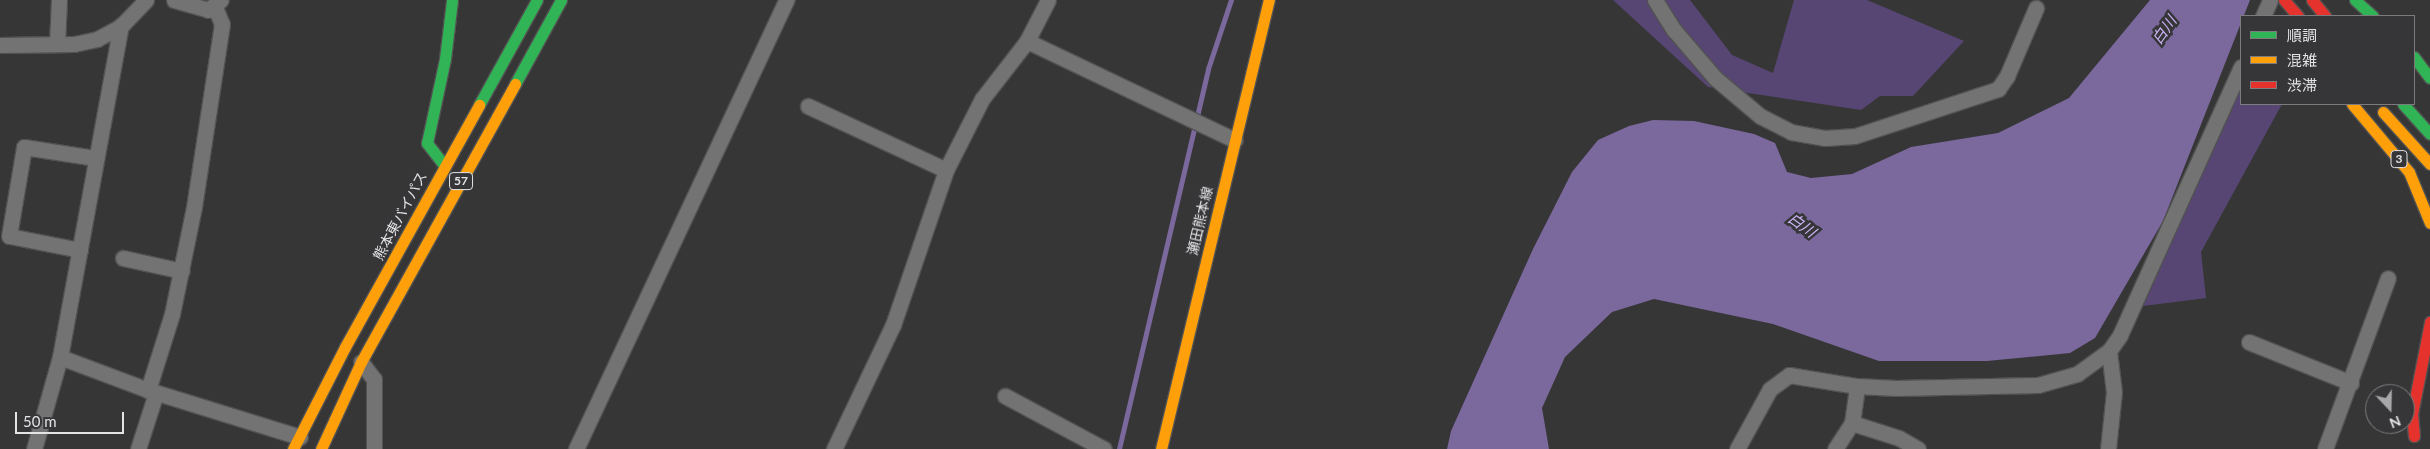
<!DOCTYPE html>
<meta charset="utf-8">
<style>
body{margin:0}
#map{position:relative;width:2430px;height:449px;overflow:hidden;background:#363637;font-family:Lato,"Noto Sans JP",sans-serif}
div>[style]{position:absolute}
.green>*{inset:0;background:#574673}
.water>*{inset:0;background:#7b689d}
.stream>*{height:4.5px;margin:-2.25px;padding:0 2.25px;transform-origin:2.25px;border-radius:2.25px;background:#7b689d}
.roads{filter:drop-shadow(1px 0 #525252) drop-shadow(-1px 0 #525252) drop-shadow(0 1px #525252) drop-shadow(0 -1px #525252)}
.street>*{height:15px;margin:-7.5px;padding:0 7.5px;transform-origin:7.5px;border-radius:7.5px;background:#737374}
.fast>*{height:11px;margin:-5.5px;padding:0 5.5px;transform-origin:5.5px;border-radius:5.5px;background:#30b455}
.slow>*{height:11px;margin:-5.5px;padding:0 5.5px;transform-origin:5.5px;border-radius:5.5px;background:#ff9f0a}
.jam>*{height:11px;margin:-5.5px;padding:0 5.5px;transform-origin:5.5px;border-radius:5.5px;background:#e5322d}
span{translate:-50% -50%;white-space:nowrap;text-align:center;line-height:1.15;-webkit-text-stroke:5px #363538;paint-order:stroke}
.shield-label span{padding:1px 4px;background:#363538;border:1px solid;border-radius:4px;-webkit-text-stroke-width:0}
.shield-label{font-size:12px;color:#e4e3e5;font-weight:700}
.street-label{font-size:14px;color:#e4e3e5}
.water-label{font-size:15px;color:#cbb4f6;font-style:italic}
.legend{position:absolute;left:2240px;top:15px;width:175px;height:90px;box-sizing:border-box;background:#363538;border:1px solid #7c7b7d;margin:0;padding:6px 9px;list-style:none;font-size:15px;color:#e4e3e5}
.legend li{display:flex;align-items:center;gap:10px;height:25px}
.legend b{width:25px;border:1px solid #7c7b7d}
.north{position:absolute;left:2365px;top:384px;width:50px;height:50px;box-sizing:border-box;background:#363538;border:1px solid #7c7b7d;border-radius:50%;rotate:159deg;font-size:14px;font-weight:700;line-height:20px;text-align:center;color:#e4e3e5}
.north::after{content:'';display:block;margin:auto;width:18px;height:22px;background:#a7a6a8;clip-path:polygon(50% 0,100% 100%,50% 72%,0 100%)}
.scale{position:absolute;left:15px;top:412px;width:109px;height:22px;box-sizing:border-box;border:2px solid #e4e3e5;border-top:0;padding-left:6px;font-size:15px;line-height:18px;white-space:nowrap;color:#e4e3e5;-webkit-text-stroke:4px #363538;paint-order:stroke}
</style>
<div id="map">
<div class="green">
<i style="clip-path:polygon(1613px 0,1690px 0,1732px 55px,1773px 73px,1794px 0,1867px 0,1964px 41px,1913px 96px,1880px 96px,1861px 110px,1708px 87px)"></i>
<i style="clip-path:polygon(2241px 84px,2241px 104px,2282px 104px,2201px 252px,2206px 298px,2143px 306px)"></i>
</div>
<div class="water">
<i style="clip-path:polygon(2150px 0,2250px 0,2163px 221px,2095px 338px,2070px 353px,1987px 361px,1879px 361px,1773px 324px,1654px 299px,1612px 312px,1565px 357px,1542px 408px,1549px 449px,1447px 449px,1451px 431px,1533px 249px,1572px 172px,1598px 140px,1629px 126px,1653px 120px,1694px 121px,1754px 134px,1775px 143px,1787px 172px,1811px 178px,1852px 174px,1911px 147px,1998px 133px,2069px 98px)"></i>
</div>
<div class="stream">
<i style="left:1119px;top:449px;width:390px;rotate:-76.8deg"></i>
<i style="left:1208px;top:69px;width:73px;rotate:-71.6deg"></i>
</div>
<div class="roads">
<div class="street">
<i style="left:174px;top:0;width:35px;rotate:16deg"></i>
<i style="left:208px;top:10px;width:16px;rotate:-38deg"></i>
<i style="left:1655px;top:0;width:36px;rotate:58deg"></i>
<i style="left:1674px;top:30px;width:63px;rotate:49.5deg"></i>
<i style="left:1715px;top:78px;width:59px;rotate:40.2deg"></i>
<i style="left:1760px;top:116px;width:35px;rotate:27deg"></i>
<i style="left:1791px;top:132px;width:35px;rotate:10deg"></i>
<i style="left:1825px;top:138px;width:30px;rotate:-4deg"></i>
<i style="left:1855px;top:136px;width:151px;rotate:-18.2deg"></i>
<i style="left:1998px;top:89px;width:16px;rotate:-55deg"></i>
<i style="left:2007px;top:76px;width:74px;rotate:-66.9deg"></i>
<i style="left:215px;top:7px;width:18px;rotate:68deg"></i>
<i style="left:222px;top:24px;width:185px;rotate:98.7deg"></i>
<i style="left:194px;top:207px;width:109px;rotate:101.6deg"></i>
<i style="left:172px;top:314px;width:80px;rotate:107.5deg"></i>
<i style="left:148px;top:390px;width:159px;rotate:17.2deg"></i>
<i style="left:2263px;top:16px;width:17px;rotate:-66deg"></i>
<i style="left:1027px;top:41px;width:230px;rotate:25.5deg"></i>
<i style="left:57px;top:44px;width:44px;rotate:-87.4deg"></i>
<i style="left:0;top:45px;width:74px;rotate:-0.8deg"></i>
<i style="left:74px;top:44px;width:24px;rotate:-12deg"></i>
<i style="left:97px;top:39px;width:27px;rotate:-28deg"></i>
<i style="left:121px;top:26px;width:36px;rotate:-46deg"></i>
<i style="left:808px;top:106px;width:152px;rotate:24.9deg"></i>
<i style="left:80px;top:250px;width:72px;rotate:-168.8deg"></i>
<i style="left:9px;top:236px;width:90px;rotate:-80.4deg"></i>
<i style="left:24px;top:147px;width:73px;rotate:8.7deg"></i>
<i style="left:123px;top:258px;width:60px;rotate:12.4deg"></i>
<i style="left:2249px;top:342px;width:110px;rotate:21.9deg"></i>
<i style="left:60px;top:357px;width:94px;rotate:20.6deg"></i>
<i style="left:361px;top:362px;width:21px;rotate:53deg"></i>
<i style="left:374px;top:379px;width:70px;rotate:90deg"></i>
<i style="left:1005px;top:396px;width:112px;rotate:28.2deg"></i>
<i style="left:1852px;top:423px;width:49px;rotate:17.7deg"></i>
<i style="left:1899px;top:438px;width:22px;rotate:30deg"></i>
<i style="left:34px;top:449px;width:96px;rotate:-74.2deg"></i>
<i style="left:60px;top:357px;width:337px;rotate:-79.6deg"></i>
<i style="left:138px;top:449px;width:59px;rotate:-72.2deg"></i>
<i style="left:576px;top:449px;width:496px;rotate:-64.9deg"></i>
<i style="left:834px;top:449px;width:137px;rotate:-64.6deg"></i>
<i style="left:893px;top:325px;width:164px;rotate:-71.1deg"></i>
<i style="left:946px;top:170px;width:80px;rotate:-63.1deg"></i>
<i style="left:982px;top:99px;width:73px;rotate:-52.2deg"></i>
<i style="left:1027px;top:41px;width:46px;rotate:-62.9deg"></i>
<i style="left:1737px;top:449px;width:68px;rotate:-61.2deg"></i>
<i style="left:1770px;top:389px;width:24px;rotate:-36deg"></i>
<i style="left:1789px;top:375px;width:69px;rotate:9.2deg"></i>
<i style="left:1857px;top:386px;width:39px;rotate:3deg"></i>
<i style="left:1896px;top:388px;width:142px;rotate:-1.2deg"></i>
<i style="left:2038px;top:385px;width:41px;rotate:-15.8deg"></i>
<i style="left:2077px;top:374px;width:39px;rotate:-36deg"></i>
<i style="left:2109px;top:351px;width:19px;rotate:-55deg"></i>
<i style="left:2120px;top:335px;width:294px;rotate:-65.7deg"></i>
<i style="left:1835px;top:449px;width:31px;rotate:-57deg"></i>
<i style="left:1852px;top:423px;width:37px;rotate:-82deg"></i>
<i style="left:2108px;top:449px;width:57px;rotate:-84deg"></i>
<i style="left:2114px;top:392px;width:41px;rotate:-97deg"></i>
<i style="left:2325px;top:449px;width:182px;rotate:-69.8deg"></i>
</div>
<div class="fast">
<i style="left:2355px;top:0;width:24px;rotate:42deg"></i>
<i style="left:2414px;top:57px;width:26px;rotate:53deg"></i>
<i style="left:515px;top:84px;width:96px;rotate:-61.3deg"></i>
<i style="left:2403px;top:104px;width:40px;rotate:48deg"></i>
<i style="left:479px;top:105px;width:120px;rotate:-61.1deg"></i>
<i style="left:444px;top:165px;width:28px;rotate:-128deg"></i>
<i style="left:427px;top:143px;width:86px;rotate:-77.9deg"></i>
<i style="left:445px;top:59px;width:59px;rotate:-83.2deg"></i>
</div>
<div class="slow">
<i style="left:2352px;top:104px;width:89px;rotate:50deg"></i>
<i style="left:2409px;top:172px;width:55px;rotate:67.6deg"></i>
<i style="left:2383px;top:112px;width:70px;rotate:47.9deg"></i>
<i style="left:293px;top:449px;width:114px;rotate:-63deg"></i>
<i style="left:345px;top:347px;width:277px;rotate:-61deg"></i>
<i style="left:321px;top:449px;width:96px;rotate:-65.3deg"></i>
<i style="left:361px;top:362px;width:318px;rotate:-61deg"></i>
<i style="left:1161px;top:449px;width:462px;rotate:-76.5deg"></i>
</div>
<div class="jam">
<i style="left:2284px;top:0;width:21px;rotate:49deg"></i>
<i style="left:2312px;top:0;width:21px;rotate:51deg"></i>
<i style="left:2414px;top:436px;width:22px;rotate:-95deg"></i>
<i style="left:2412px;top:414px;width:94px;rotate:-78.9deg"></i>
</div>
</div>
<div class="shield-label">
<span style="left:2399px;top:159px">3</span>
<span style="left:461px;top:181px">57</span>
</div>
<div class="street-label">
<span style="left:400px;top:216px;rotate:-62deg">熊本東バイパス</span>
<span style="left:1200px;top:221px;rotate:-77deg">瀬田熊本線</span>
</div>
<div class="water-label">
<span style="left:2164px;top:30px;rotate:-55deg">白川</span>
<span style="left:1802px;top:225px;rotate:36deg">白川</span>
</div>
<ul class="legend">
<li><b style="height:6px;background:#30b455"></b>順調</li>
<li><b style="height:6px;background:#ff9f0a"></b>混雑</li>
<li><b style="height:6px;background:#e5322d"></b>渋滞</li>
</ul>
<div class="north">N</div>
<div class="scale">50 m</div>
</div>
